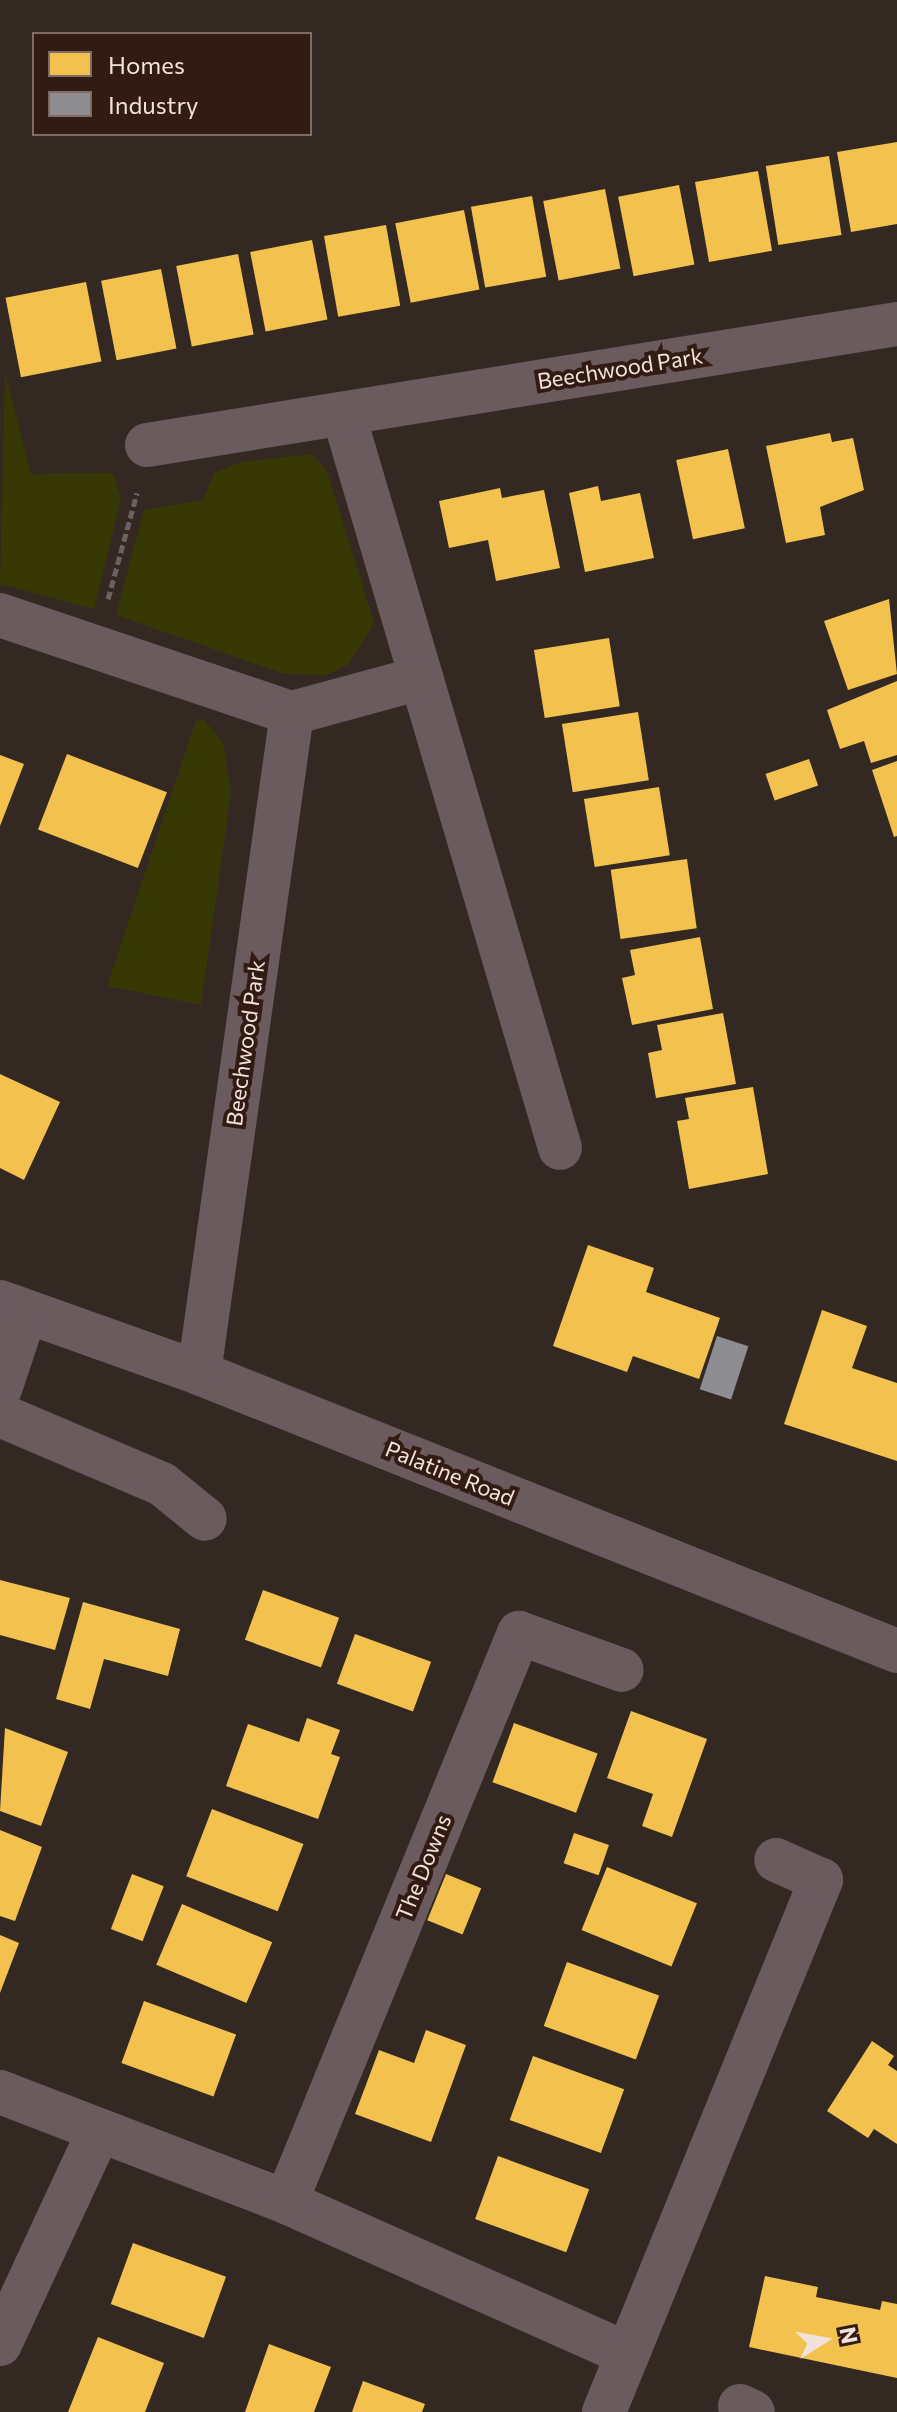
<!DOCTYPE html>
<style>
body{margin:0}
#map{position:relative;width:897px;height:2412px;overflow:hidden;background:#342823;font-family:Commissioner,sans-serif}
div>[style]{position:absolute}
.green>*{inset:0;background:#373905}
.homes>*{inset:0;background:#f2c14e;transform-origin:0 0}
.industry>*{inset:0;background:#8d8d92;transform-origin:0 0}
.path>*{height:5px;margin-top:-2.5px;transform-origin:0;background:repeating-linear-gradient(90deg,#6d6060 0 8px,transparent 0 12px)}
.minor>*{height:44px;margin:-22px;padding:0 22px;transform-origin:22px;border-radius:22px;background:#6b5a5e}
span{translate:-50% -50%;white-space:nowrap;text-align:center;line-height:1.15;-webkit-text-stroke:8px #311b12;paint-order:stroke}
.street-label{font-size:22px;color:#f2e2dc}
.legend{position:absolute;left:32px;top:32px;width:280px;height:104px;box-sizing:border-box;background:#311b12;border:2px solid #7e6b63;margin:0;padding:10px 14px;list-style:none;font-size:24px;color:#f2e2dc}
.legend li{display:flex;align-items:center;gap:16px;height:40px}
.legend b{width:40px;border:2px solid #7e6b63}
.north{position:absolute;left:785px;top:2300px;width:80px;height:80px;-webkit-text-stroke:6px #311b12;paint-order:stroke;rotate:79deg;font-size:22px;font-weight:700;line-height:32px;text-align:center;color:#f2e2dc}
.north::after{content:'';display:block;margin:auto;width:28px;height:36px;background:#f2e2dc;clip-path:polygon(50% 0,100% 100%,50% 72%,0 100%)}
</style>
<div id="map">
<div class="green">
<i style="clip-path:polygon(5px 371px,31px 474px,113px 473px,121px 498px,94px 609px,0 584px)"></i>
<i style="clip-path:polygon(312px 454px,327px 471px,374px 623px,349px 664px,326px 675px,285px 674px,116px 615px,144px 510px,203px 500px,214px 473px,240px 462px)"></i>
<i style="clip-path:polygon(204px 720px,223px 742px,231px 792px,201px 1005px,107px 986px,196px 721px)"></i>
</div>
<div class="homes">
<i style="clip-path:polygon(897px 142px,897px 224px,851px 232px,837px 152px)"></i>
<i style="left:829px;top:156px;width:80px;height:64px;rotate:81deg"></i>
<i style="left:758px;top:171px;width:81px;height:64px;rotate:80deg"></i>
<i style="left:679px;top:185px;width:81px;height:62px;rotate:79deg"></i>
<i style="left:605px;top:189px;width:81px;height:63px;rotate:79deg"></i>
<i style="left:532px;top:196px;width:82px;height:62px;rotate:80deg"></i>
<i style="left:464px;top:210px;width:81px;height:70px;rotate:79deg"></i>
<i style="left:386px;top:225px;width:82px;height:63px;rotate:80deg"></i>
<i style="left:312px;top:240px;width:81px;height:63px;rotate:79deg"></i>
<i style="left:238px;top:254px;width:82px;height:63px;rotate:79deg"></i>
<i style="left:161px;top:269px;width:81px;height:61px;rotate:79deg"></i>
<i style="left:86px;top:282px;width:81px;height:82px;rotate:79deg"></i>
<i style="clip-path:polygon(830px 433px,832px 442px,853px 438px,864px 490px,820px 507px,825px 535px,786px 543px,766px 446px)"></i>
<i style="left:728px;top:449px;width:81px;height:53px;rotate:78deg"></i>
<i style="clip-path:polygon(598px 486px,601px 501px,640px 493px,654px 558px,585px 572px,569px 493px)"></i>
<i style="clip-path:polygon(500px 488px,502px 498px,544px 490px,560px 568px,496px 581px,488px 540px,449px 548px,439px 501px)"></i>
<i style="clip-path:polygon(889px 599px,897px 674px,848px 690px,824px 621px)"></i>
<i style="left:609px;top:638px;width:69px;height:76px;rotate:81deg"></i>
<i style="clip-path:polygon(897px 681px,897px 755px,871px 763px,864px 741px,840px 749px,827px 710px)"></i>
<i style="left:638px;top:712px;width:69px;height:77px;rotate:81deg"></i>
<i style="left:67px;top:754px;width:107px;height:81px;rotate:21deg"></i>
<i style="clip-path:polygon(0 755px,24px 764px,0 826px)"></i>
<i style="left:809px;top:759px;width:28px;height:46px;rotate:71deg"></i>
<i style="clip-path:polygon(897px 761px,897px 836px,894px 837px,872px 770px)"></i>
<i style="left:659px;top:787px;width:69px;height:76px;rotate:81deg"></i>
<i style="left:687px;top:859px;width:70px;height:77px;rotate:82deg"></i>
<i style="clip-path:polygon(700px 937px,713px 1009px,632px 1025px,622px 978px,635px 975px,630px 950px)"></i>
<i style="clip-path:polygon(723px 1013px,736px 1084px,656px 1098px,648px 1053px,662px 1050px,657px 1025px)"></i>
<i style="clip-path:polygon(0 1074px,60px 1102px,24px 1180px,0 1168px)"></i>
<i style="clip-path:polygon(753px 1087px,768px 1174px,689px 1189px,677px 1121px,689px 1119px,685px 1098px)"></i>
<i style="clip-path:polygon(588px 1245px,654px 1268px,646px 1292px,720px 1318px,699px 1379px,633px 1356px,627px 1372px,553px 1346px)"></i>
<i style="clip-path:polygon(822px 1310px,867px 1326px,852px 1368px,897px 1383px,897px 1461px,784px 1424px)"></i>
<i style="clip-path:polygon(0 1580px,70px 1598px,55px 1650px,0 1635px)"></i>
<i style="left:263px;top:1590px;width:81px;height:53px;rotate:20deg"></i>
<i style="clip-path:polygon(83px 1602px,180px 1629px,168px 1676px,104px 1659px,90px 1709px,56px 1699px)"></i>
<i style="left:355px;top:1634px;width:81px;height:53px;rotate:20deg"></i>
<i style="clip-path:polygon(631px 1711px,707px 1739px,672px 1837px,642px 1826px,653px 1794px,607px 1778px)"></i>
<i style="clip-path:polygon(307px 1718px,340px 1730px,331px 1754px,340px 1757px,318px 1819px,226px 1786px,248px 1724px,299px 1742px)"></i>
<i style="left:514px;top:1723px;width:89px;height:63px;rotate:20deg"></i>
<i style="clip-path:polygon(5px 1728px,68px 1752px,41px 1826px,0 1811px)"></i>
<i style="left:212px;top:1809px;width:98px;height:72px;rotate:21deg"></i>
<i style="clip-path:polygon(0 1830px,42px 1847px,15px 1921px,0 1916px)"></i>
<i style="left:574px;top:1833px;width:37px;height:32px;rotate:19deg"></i>
<i style="left:607px;top:1867px;width:97px;height:68px;rotate:22deg"></i>
<i style="left:132px;top:1874px;width:34px;height:59px;rotate:21deg"></i>
<i style="left:446px;top:1874px;width:38px;height:50px;rotate:22deg"></i>
<i style="left:182px;top:1904px;width:98px;height:66px;rotate:23deg"></i>
<i style="clip-path:polygon(0 1935px,19px 1943px,0 1993px)"></i>
<i style="left:567px;top:1962px;width:98px;height:68px;rotate:20deg"></i>
<i style="left:144px;top:2001px;width:98px;height:66px;rotate:20deg"></i>
<i style="clip-path:polygon(426px 2030px,466px 2045px,431px 2142px,355px 2114px,379px 2050px,414px 2063px)"></i>
<i style="clip-path:polygon(872px 2041px,894px 2056px,888px 2065px,897px 2071px,897px 2144px,874px 2129px,868px 2138px,827px 2111px)"></i>
<i style="left:533px;top:2056px;width:97px;height:68px;rotate:20deg"></i>
<i style="left:498px;top:2156px;width:97px;height:67px;rotate:20deg"></i>
<i style="left:133px;top:2243px;width:99px;height:65px;rotate:20deg"></i>
<i style="clip-path:polygon(765px 2276px,818px 2287px,816px 2297px,840px 2302px,880px 2310px,882px 2301px,897px 2304px,897px 2378px,749px 2347px)"></i>
<i style="clip-path:polygon(98px 2337px,164px 2363px,145px 2412px,68px 2412px)"></i>
<i style="clip-path:polygon(269px 2344px,331px 2367px,314px 2412px,245px 2412px)"></i>
<i style="clip-path:polygon(363px 2381px,425px 2404px,422px 2412px,352px 2412px)"></i>
</div>
<div class="industry">
<i style="left:717px;top:1336px;width:33px;height:56px;rotate:18deg"></i>
</div>
<div class="path">
<i style="left:108px;top:599px;width:110px;rotate:-74.7deg"></i>
</div>
<div class="minor">
<i style="left:344px;top:416px;width:763px;rotate:73.56deg"></i>
<i style="left:147px;top:445px;width:760px;rotate:-9.16deg"></i>
<i style="left:0;top:615px;width:308px;rotate:18.6deg"></i>
<i style="left:0;top:1302px;width:211px;rotate:19.6deg"></i>
<i style="left:199px;top:1373px;width:751px;rotate:21.72deg"></i>
<i style="left:199px;top:1373px;width:667px;rotate:-81.98deg"></i>
<i style="left:292px;top:713px;width:134px;rotate:-15.2deg"></i>
<i style="left:0;top:1389px;width:79px;rotate:-71.6deg"></i>
<i style="left:0;top:1415px;width:176px;rotate:23.1deg"></i>
<i style="left:162px;top:1484px;width:55px;rotate:39.1deg"></i>
<i style="left:0;top:2092px;width:306px;rotate:21deg"></i>
<i style="left:286px;top:2202px;width:374px;rotate:24deg"></i>
<i style="left:286px;top:2202px;width:615px;rotate:-67.73deg"></i>
<i style="left:519px;top:1633px;width:109px;rotate:19.8deg"></i>
<i style="left:0;top:2344px;width:233px;rotate:-65.1deg"></i>
<i style="left:740px;top:2406px;width:14px;rotate:25deg"></i>
<i style="left:604px;top:2412px;width:575px;rotate:-67.81deg"></i>
<i style="left:821px;top:1880px;width:49px;rotate:-156deg"></i>
</div>
<div class="street-label">
<span style="left:620px;top:368px;rotate:-9deg">Beechwood Park</span>
<span style="left:245px;top:1043px;rotate:-82deg">Beechwood Park</span>
<span style="left:450px;top:1473px;rotate:22deg">Palatine Road</span>
<span style="left:423px;top:1867px;rotate:-68deg">The Downs</span>
</div>
<ul class="legend">
<li><b style="height:22px;background:#f2c14e"></b>Homes</li>
<li><b style="height:22px;background:#8d8d92"></b>Industry</li>
</ul>
<div class="north">N</div>
</div>
